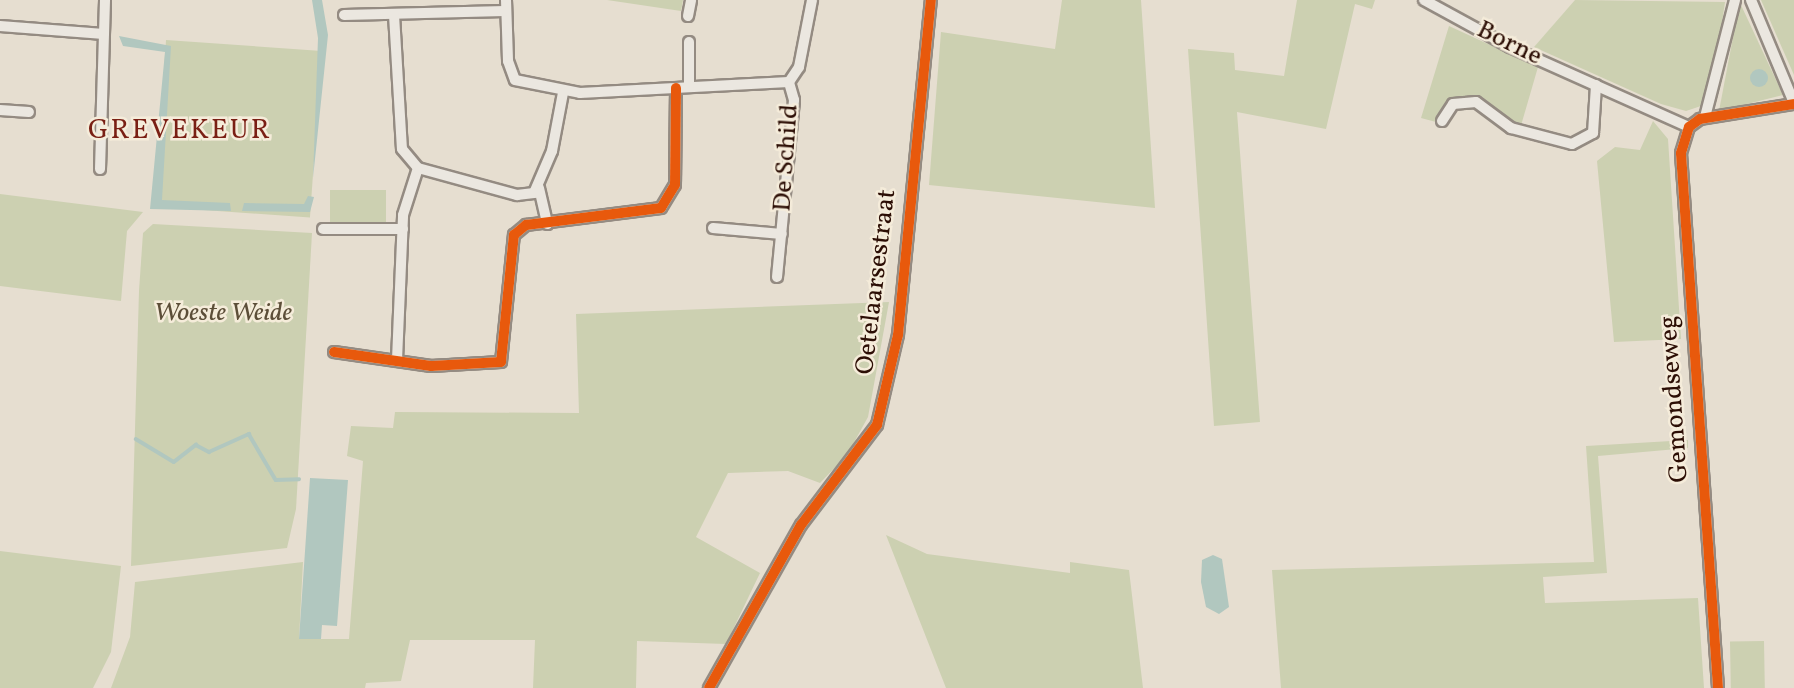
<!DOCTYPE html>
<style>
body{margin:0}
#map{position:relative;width:1794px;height:688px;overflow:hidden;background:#e6ded0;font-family:Vollkorn,serif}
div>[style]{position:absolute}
.green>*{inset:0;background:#ccd0b1;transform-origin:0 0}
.water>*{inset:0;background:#b1c7bf}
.round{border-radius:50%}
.stream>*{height:3.5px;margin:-1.75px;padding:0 1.75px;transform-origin:1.75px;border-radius:1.75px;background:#b1c7bf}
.roads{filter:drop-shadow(2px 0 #948b82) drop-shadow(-2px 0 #948b82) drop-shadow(0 2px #948b82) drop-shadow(0 -2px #948b82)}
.minor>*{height:10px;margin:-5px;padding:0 5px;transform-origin:5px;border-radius:5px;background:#ebe7e0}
.cycleway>*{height:10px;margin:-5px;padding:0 5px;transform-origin:5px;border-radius:5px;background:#e8590c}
span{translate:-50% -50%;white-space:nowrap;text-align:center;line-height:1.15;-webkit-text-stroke:5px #f5ecda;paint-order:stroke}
.street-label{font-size:26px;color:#2c0e05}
.park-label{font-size:26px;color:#5c4e38;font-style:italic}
.neighbourhood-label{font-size:28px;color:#7a1f14;letter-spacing:2px}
</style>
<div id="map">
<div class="green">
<i style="clip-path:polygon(607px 0,683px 0,681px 11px)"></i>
<i style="clip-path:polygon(1062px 0,1141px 0,1155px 208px,929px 185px,941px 32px,1055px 49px)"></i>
<i style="clip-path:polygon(1297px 0,1375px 0,1372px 9px,1355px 4px,1326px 129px,1237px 112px,1260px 422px,1214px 426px,1188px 49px,1234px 53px,1235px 70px,1284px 76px)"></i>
<i style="clip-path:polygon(1575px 0,1725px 2px,1716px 63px,1701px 106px,1686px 111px,1661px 104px,1534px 47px)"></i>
<i style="clip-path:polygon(1761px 0,1794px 0,1794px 75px)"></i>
<i style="clip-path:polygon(1741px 5px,1783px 95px,1719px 111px,1735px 27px)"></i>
<i style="clip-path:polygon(1449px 26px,1538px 67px,1520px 129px,1476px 96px,1448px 101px,1436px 122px,1421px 118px)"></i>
<i style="left:166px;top:40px;width:156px;height:167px;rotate:4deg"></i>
<i style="clip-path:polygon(1653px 121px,1668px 139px,1681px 339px,1614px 342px,1597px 161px,1615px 147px,1640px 150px)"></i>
<i style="left:330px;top:190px;width:56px;height:33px"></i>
<i style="clip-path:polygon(0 194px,143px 212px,127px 231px,121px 301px,0 286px)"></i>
<i style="clip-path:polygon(153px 224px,312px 233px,296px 509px,287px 548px,131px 566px,139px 291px,143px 233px)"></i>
<i style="clip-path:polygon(889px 302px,868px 417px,847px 455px,820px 483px,788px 471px,728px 473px,696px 537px,760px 573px,726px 644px,637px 641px,636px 688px,533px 688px,535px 640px,410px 640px,401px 681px,366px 683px,365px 688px,111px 688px,130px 637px,135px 582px,303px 562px,299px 639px,349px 639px,363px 461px,347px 456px,351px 426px,393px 428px,395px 412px,579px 413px,576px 314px)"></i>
<i style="clip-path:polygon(1688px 440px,1688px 448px,1598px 456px,1607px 573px,1543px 577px,1545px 603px,1698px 598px,1704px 688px,1281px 688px,1272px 570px,1594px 562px,1586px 446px)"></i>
<i style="clip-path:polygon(886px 535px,927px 554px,1070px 573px,1070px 562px,1129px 570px,1143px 688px,946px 688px)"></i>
<i style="clip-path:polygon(0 551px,121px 566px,111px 652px,93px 688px,0 688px)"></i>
<i style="left:1764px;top:641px;width:47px;height:34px;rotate:89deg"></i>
</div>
<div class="water">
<i style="clip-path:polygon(312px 0,322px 0,328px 35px,313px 178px,318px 38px)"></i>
<i style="clip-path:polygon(119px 36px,171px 46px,162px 200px,230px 203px,231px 211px,150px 209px,165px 52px,123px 46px)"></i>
<i class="round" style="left:1750px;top:69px;width:18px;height:18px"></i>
<i style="clip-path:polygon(308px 196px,314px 197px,310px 212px,242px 211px,244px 203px,304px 204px)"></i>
<i style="clip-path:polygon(310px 478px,348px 480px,337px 626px,322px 625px,321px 639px,299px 639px)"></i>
<i style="clip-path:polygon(1213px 555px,1222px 559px,1229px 607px,1219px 614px,1206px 607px,1201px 582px,1202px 560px)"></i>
</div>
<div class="stream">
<i style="left:136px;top:439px;width:44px;rotate:31.2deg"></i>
<i style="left:174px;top:462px;width:28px;rotate:-38deg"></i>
<i style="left:196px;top:445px;width:15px;rotate:28deg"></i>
<i style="left:209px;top:452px;width:44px;rotate:-24.2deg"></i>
<i style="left:249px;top:434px;width:53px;rotate:59.6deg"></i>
<i style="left:276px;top:480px;width:23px;rotate:-2deg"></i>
</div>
<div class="roads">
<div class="minor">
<i style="left:506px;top:0;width:61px;rotate:88.1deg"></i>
<i style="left:508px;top:61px;width:20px;rotate:70deg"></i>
<i style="left:515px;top:80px;width:66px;rotate:11.3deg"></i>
<i style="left:580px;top:93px;width:209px;rotate:-3deg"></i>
<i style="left:789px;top:82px;width:18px;rotate:-56deg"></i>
<i style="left:799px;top:67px;width:68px;rotate:-79deg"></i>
<i style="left:1424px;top:0;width:98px;rotate:28.7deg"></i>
<i style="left:1510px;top:47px;width:196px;rotate:24.1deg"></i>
<i style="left:1751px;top:0;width:112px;rotate:67.3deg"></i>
<i style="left:344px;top:15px;width:161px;rotate:-1.4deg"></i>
<i style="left:394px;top:15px;width:134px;rotate:86.6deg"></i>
<i style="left:402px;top:149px;width:25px;rotate:50deg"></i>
<i style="left:418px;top:168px;width:103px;rotate:15.3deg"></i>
<i style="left:517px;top:195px;width:17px;rotate:-7deg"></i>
<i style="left:534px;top:193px;width:46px;rotate:-66.8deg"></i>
<i style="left:552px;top:151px;width:59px;rotate:-79.3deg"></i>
<i style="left:688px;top:16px;width:16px;rotate:-79deg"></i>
<i style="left:0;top:26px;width:104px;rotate:4.4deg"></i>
<i style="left:689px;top:86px;width:44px;rotate:-90deg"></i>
<i style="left:0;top:110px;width:29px;rotate:4deg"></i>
<i style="left:1705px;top:117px;width:121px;rotate:-75.6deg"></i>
<i style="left:1442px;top:121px;width:20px;rotate:-57deg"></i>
<i style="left:1453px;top:104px;width:23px;rotate:-5deg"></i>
<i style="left:1476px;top:102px;width:44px;rotate:36.6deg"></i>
<i style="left:1511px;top:128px;width:63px;rotate:14.7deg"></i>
<i style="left:1572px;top:144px;width:24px;rotate:-28deg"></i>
<i style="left:1593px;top:133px;width:48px;rotate:-86.4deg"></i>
<i style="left:100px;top:169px;width:169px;rotate:-88.3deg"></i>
<i style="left:539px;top:188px;width:37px;rotate:77deg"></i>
<i style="left:713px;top:228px;width:69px;rotate:5deg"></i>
<i style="left:323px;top:229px;width:80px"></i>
<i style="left:777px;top:277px;width:178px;rotate:-84.5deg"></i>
<i style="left:794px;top:100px;width:19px;rotate:-106deg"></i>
<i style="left:334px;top:352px;width:98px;rotate:8.2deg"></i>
<i style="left:431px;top:366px;width:70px;rotate:-3.3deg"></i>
<i style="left:501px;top:362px;width:128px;rotate:-84.2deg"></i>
<i style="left:514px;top:235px;width:16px;rotate:-40deg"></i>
<i style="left:526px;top:225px;width:136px;rotate:-7.2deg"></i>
<i style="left:661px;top:208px;width:27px;rotate:-59deg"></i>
<i style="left:675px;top:185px;width:97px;rotate:-89.4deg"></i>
<i style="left:397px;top:360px;width:145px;rotate:-87.6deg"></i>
<i style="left:403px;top:215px;width:49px;rotate:-72.3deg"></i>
<i style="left:709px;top:688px;width:187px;rotate:-60.6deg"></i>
<i style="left:801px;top:525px;width:126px;rotate:-52.8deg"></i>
<i style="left:877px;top:425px;width:92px;rotate:-76.9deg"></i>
<i style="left:898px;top:335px;width:337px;rotate:-84.4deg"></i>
<i style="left:1718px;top:688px;width:536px;rotate:-93.96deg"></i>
<i style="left:1681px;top:153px;width:27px;rotate:-73deg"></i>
<i style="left:1689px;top:127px;width:14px;rotate:-36deg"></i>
<i style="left:1700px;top:119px;width:95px;rotate:-9.1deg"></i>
</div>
</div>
<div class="cycleway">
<i style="left:334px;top:352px;width:98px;rotate:8.2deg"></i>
<i style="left:431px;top:366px;width:70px;rotate:-3.3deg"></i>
<i style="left:501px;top:362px;width:128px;rotate:-84.2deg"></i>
<i style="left:514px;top:235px;width:16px;rotate:-40deg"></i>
<i style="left:526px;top:225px;width:136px;rotate:-7.2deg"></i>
<i style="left:661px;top:208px;width:27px;rotate:-59deg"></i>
<i style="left:675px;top:185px;width:97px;rotate:-89.4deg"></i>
<i style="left:709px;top:688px;width:187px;rotate:-60.6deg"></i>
<i style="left:801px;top:525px;width:126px;rotate:-52.8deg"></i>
<i style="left:877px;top:425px;width:92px;rotate:-76.9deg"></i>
<i style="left:898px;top:335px;width:337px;rotate:-84.4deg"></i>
<i style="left:1718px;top:688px;width:536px;rotate:-93.96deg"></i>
<i style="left:1681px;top:153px;width:27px;rotate:-73deg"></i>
<i style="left:1689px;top:127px;width:14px;rotate:-36deg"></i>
<i style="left:1700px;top:119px;width:95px;rotate:-9.1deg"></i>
</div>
<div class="street-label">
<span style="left:1509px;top:44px;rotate:26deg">Borne</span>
<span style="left:787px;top:158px;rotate:-86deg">De Schild</span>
<span style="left:877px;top:282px;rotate:-83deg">Oetelaarsestraat</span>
<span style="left:1675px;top:399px;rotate:-94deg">Gemondseweg</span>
</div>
<div class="park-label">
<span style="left:223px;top:314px">Woeste Weide</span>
</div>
<div class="neighbourhood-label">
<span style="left:180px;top:131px">GREVEKEUR</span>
</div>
</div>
